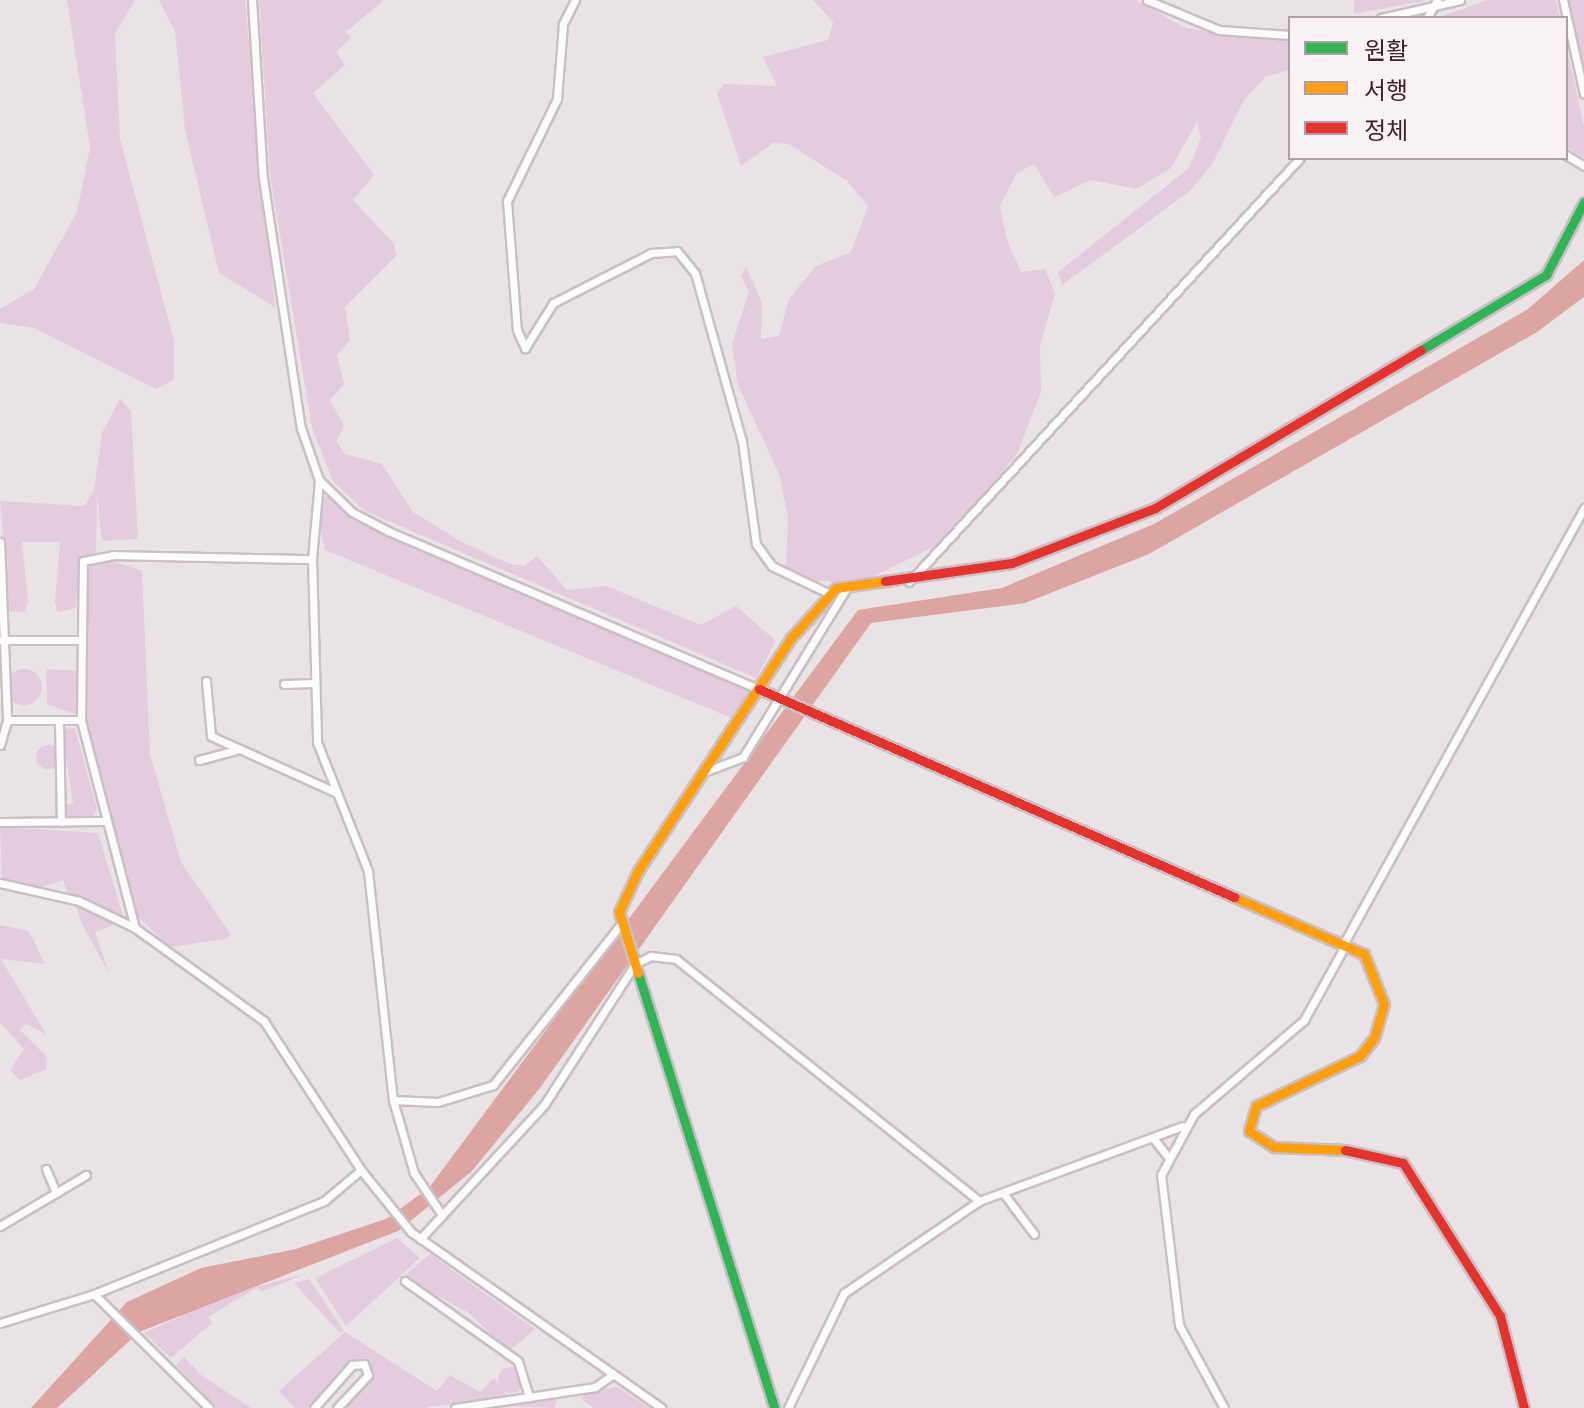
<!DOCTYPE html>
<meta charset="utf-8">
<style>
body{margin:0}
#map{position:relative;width:1584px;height:1408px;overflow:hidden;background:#e9e3e6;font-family:"Open Sans","Noto Sans KR",sans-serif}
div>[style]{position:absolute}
.green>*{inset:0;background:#e4cbdd}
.round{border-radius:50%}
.water>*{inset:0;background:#dca5a1}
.roads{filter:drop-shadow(2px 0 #c9bfc4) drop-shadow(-2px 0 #c9bfc4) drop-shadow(0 2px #c9bfc4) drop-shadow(0 -2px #c9bfc4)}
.street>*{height:7px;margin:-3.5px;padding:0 3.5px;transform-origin:3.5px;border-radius:3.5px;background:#fcfbfb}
.fast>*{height:9px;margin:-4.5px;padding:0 4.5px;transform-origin:4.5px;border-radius:4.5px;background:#30b455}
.slow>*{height:9px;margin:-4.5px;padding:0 4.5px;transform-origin:4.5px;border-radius:4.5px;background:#ff9f0a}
.jam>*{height:9px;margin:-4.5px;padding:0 4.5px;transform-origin:4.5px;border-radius:4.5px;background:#e5322d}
span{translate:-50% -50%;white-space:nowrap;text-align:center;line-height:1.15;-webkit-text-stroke:6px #f8f1f5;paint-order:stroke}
.legend{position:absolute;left:1288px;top:16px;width:280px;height:144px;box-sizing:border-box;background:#f8f1f5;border:2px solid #ae9da3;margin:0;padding:10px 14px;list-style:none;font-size:24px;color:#3e1f29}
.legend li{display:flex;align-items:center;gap:16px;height:40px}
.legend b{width:40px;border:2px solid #ae9da3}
</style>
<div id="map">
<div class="green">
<i style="clip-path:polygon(67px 0,135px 0,115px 34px,120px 139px,174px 341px,174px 380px,156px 389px,34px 328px,0 323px,0 309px,34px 289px,77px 212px,90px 147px)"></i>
<i style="clip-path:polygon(159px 0,245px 0,275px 307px,219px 273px,185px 130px,175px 31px)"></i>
<i style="clip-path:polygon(259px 0,384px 0,346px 32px,351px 38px,336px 52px,345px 65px,313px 93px,374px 175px,353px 200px,394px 244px,396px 256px,345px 307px,350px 340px,337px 355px,344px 384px,330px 400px,344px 426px,336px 441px,345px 454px,382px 464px,413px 512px,462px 542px,510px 564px,524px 566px,537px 556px,567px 590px,606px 586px,701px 625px,736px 606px,776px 641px,756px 678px,365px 511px,333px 481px,312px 428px,270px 174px)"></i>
<i style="clip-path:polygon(813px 0,1136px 0,1185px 28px,1290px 41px,1290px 70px,1265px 77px,1244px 100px,1213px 163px,1190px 191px,1062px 285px,1058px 272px,1189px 168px,1201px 138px,1197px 122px,1171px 168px,1137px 189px,1091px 180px,1054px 197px,1034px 164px,1017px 173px,1000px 206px,1007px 240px,1021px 272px,1045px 269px,1055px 293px,1040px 347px,1041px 392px,1017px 454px,944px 542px,872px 577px,838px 582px,805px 580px,786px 568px,788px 517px,779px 474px,738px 385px,732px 344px,749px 292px,741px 275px,746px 267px,762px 303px,761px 339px,779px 336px,789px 299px,816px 266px,851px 252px,868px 206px,847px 181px,789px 144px,773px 143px,741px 166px,717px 94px,724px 84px,777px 86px,763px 57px,828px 40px,833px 22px)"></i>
<i style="clip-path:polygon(1354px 0,1428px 0,1354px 14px)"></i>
<i style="clip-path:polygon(1488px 0,1556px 0,1560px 18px,1437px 18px)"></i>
<i style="clip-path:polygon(1569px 0,1584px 0,1584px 77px)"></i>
<i style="clip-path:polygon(1566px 45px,1584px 126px,1584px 158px,1566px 147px)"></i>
<i style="clip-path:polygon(120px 399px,131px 411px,138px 539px,102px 541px,97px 495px,96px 552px,78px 563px,76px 608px,57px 612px,55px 601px,60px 542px,22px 542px,28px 601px,25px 612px,10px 611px,0 501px,84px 506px,94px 490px,102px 433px)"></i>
<i style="clip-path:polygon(326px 496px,386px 537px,749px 689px,734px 719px,325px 550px,317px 510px)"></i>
<i style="clip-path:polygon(107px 559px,142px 571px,150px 754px,181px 862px,231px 935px,225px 939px,170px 947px,134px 913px,86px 736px,83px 570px)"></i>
<i style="clip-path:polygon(46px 669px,76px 671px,77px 715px,47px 704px)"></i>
<i class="round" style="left:6px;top:669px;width:36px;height:36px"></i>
<i style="clip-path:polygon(75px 728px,97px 809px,91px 819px,63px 817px,63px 806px,73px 803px,62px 729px)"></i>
<i class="round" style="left:36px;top:745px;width:24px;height:24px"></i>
<i style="clip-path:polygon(0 827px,98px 833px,124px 919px,67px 892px,63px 880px,39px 888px,2px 880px)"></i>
<i style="clip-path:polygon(83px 906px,115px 924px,95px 932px,109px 974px,80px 920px,77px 907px)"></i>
<i style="clip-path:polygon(0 925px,29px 931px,45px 964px,1px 959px,46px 1034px,26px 1024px,20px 1030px,47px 1057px,46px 1069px,20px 1080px,10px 1070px,24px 1049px,0 1022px)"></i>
<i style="clip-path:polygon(397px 1238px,420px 1258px,346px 1326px,315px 1278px)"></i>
<i style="clip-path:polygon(430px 1254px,535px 1329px,509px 1351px,469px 1313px,403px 1277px)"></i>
<i style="clip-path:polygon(307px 1273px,261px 1292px,258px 1287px,208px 1317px,212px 1323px,171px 1358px,144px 1333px,227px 1295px)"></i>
<i style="clip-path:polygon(309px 1279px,344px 1331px,340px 1333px,294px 1283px)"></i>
<i style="clip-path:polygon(345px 1332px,437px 1391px,450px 1375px,480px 1392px,494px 1378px,507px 1396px,424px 1408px,342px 1408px,371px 1374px,357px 1359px,311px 1408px,295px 1408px,279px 1391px)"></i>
<i style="clip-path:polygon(184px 1357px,201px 1375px,251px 1408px,217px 1408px,176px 1365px)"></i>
<i class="round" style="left:498px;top:1367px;width:26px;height:26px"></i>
<i style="clip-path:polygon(617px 1387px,619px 1388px,649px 1408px,594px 1408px,582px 1400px,585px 1392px)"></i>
<i style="clip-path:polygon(559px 1395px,554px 1408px,500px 1406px,502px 1404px)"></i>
</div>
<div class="water">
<i style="clip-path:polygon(1584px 260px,1584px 297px,1537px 332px,1149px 554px,1025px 603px,871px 623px,540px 1088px,472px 1171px,398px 1231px,139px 1332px,57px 1408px,31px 1408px,127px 1302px,201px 1268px,296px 1249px,386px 1219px,429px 1188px,858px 610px,1002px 588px,1154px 524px,1528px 309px)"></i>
</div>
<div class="roads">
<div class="street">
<i style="left:252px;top:0;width:178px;rotate:86.5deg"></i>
<i style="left:263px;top:178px;width:253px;rotate:81.4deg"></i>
<i style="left:301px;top:428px;width:55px;rotate:70.9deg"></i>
<i style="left:319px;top:480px;width:46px;rotate:44.1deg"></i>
<i style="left:352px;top:512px;width:41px;rotate:27.8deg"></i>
<i style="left:388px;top:531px;width:403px;rotate:23.1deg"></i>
<i style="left:575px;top:0;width:27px;rotate:117deg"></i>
<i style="left:563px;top:24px;width:75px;rotate:94.6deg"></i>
<i style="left:557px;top:99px;width:114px;rotate:116.1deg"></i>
<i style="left:507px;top:201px;width:129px;rotate:85.6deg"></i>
<i style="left:517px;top:330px;width:20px;rotate:66deg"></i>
<i style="left:525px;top:348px;width:53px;rotate:-58.1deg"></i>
<i style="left:553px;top:303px;width:110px;rotate:-27deg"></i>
<i style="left:651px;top:253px;width:26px;rotate:-4deg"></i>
<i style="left:677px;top:251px;width:28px;rotate:51deg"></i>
<i style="left:695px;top:273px;width:174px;rotate:74.4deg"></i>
<i style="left:742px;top:441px;width:104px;rotate:82.3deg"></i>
<i style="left:756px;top:544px;width:27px;rotate:54deg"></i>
<i style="left:772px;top:566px;width:60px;rotate:25.7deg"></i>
<i style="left:1147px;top:0;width:78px;rotate:22.6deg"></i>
<i style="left:1219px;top:30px;width:71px;rotate:4deg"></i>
<i style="left:1563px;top:0;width:96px;rotate:77.4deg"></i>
<i style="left:1381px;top:18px;width:81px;rotate:-12.8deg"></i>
<i style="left:1427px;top:18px;width:21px;rotate:-61deg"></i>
<i style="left:1566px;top:155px;width:21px;rotate:31deg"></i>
<i style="left:0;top:542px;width:178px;rotate:87.7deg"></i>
<i style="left:7px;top:720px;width:74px"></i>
<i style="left:312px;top:559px;width:183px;rotate:88.4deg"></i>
<i style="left:317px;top:742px;width:139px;rotate:68.4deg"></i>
<i style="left:368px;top:871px;width:230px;rotate:83.8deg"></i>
<i style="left:393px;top:1100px;width:45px;rotate:2.5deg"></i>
<i style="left:438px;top:1102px;width:58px;rotate:-17.2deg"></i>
<i style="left:493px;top:1085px;width:206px;rotate:-51.5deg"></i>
<i style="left:909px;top:582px;width:577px;rotate:-47.32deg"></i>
<i style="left:0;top:640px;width:82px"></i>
<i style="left:206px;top:681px;width:55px;rotate:84.8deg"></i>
<i style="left:211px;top:736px;width:136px;rotate:24.3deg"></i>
<i style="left:284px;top:684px;width:28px;rotate:-2deg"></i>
<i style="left:59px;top:720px;width:102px;rotate:88.9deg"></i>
<i style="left:0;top:745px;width:26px;rotate:-74deg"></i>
<i style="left:199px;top:760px;width:38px;rotate:-15deg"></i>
<i style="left:704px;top:772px;width:42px;rotate:-21deg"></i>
<i style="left:743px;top:757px;width:199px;rotate:-58.5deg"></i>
<i style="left:0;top:822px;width:105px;rotate:-0.5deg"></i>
<i style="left:0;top:883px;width:81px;rotate:12.8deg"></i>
<i style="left:79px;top:901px;width:62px;rotate:25.7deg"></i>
<i style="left:1345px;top:941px;width:495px;rotate:-61.1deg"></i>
<i style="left:393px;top:1100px;width:76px;rotate:74deg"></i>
<i style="left:414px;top:1173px;width:50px;rotate:56.3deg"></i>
<i style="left:1154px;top:1139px;width:23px;rotate:52deg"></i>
<i style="left:46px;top:1169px;width:26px;rotate:67deg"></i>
<i style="left:361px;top:1170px;width:80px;rotate:51.1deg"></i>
<i style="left:411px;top:1232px;width:306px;rotate:35.1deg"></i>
<i style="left:1004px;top:1194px;width:50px;rotate:53.1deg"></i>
<i style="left:979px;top:1201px;width:217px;rotate:-20.2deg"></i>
<i style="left:0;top:1226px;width:100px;rotate:-30.7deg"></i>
<i style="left:420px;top:1239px;width:183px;rotate:-47.2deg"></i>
<i style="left:544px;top:1105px;width:168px;rotate:-57.2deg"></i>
<i style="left:635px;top:964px;width:18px;rotate:-27deg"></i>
<i style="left:651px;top:956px;width:25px;rotate:7deg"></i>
<i style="left:676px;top:959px;width:388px;rotate:38.6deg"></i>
<i style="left:979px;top:1201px;width:163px;rotate:145.7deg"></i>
<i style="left:844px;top:1293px;width:128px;rotate:116deg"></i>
<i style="left:405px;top:1281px;width:138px;rotate:35.3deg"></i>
<i style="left:518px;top:1361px;width:38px;rotate:73deg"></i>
<i style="left:94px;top:1294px;width:162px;rotate:44.7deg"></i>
<i style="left:0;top:1323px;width:98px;rotate:-17.1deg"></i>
<i style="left:94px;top:1294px;width:248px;rotate:-22deg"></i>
<i style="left:324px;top:1201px;width:48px;rotate:-40deg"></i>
<i style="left:361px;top:1170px;width:178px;rotate:-123.1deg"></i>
<i style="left:264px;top:1021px;width:159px;rotate:-144.2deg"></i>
<i style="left:135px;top:928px;width:215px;rotate:-104.6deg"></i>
<i style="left:81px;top:720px;width:159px;rotate:-89.3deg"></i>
<i style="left:83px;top:561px;width:31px;rotate:-11deg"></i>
<i style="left:113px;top:555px;width:199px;rotate:1.2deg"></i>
<i style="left:312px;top:559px;width:79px;rotate:-84.9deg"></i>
<i style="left:314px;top:1408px;width:57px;rotate:-48.5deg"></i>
<i style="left:352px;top:1365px;width:12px;rotate:-5deg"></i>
<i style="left:364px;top:1364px;width:12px;rotate:70deg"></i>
<i style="left:368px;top:1375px;width:45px;rotate:133.2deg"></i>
<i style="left:455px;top:1408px;width:142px;rotate:-8.5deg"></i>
<i style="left:595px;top:1387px;width:19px;rotate:-35deg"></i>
<i style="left:1224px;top:1408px;width:94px;rotate:-118.5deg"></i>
<i style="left:1179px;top:1325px;width:151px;rotate:-96.8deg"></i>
<i style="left:1161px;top:1175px;width:69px;rotate:-61.6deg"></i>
<i style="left:1194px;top:1114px;width:145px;rotate:-40.5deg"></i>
<i style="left:1304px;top:1020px;width:87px;rotate:-61.1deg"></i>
</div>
<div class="fast">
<i style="left:1421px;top:350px;width:146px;rotate:-31deg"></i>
<i style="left:1546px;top:275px;width:82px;rotate:-62.5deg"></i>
<i style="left:638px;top:973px;width:456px;rotate:72.6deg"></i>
</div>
<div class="slow">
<i style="left:1234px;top:897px;width:142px;rotate:23.7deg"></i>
<i style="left:1364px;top:954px;width:54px;rotate:68.2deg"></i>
<i style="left:1384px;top:1004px;width:35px;rotate:106deg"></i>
<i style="left:1374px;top:1038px;width:23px;rotate:128deg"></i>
<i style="left:1360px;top:1056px;width:115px;rotate:154.3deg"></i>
<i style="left:1256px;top:1106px;width:26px;rotate:106deg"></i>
<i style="left:1249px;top:1131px;width:30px;rotate:33deg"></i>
<i style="left:1274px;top:1147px;width:71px;rotate:2.4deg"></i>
<i style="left:638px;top:973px;width:64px;rotate:-107.3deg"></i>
<i style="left:619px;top:912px;width:45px;rotate:-65.1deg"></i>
<i style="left:638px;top:871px;width:279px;rotate:-56.7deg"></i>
<i style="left:791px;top:638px;width:67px;rotate:-48deg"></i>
<i style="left:836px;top:588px;width:49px;rotate:-8.1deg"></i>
</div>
<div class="jam">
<i style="left:885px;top:581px;width:128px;rotate:-8.1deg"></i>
<i style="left:1012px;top:563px;width:153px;rotate:-21deg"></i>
<i style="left:1155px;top:508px;width:309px;rotate:-30.7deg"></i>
<i style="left:759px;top:689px;width:519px;rotate:23.65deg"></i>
<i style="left:1345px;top:1150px;width:59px;rotate:12.6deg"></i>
<i style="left:1403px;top:1163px;width:181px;rotate:57.6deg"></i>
<i style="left:1500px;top:1316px;width:95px;rotate:75.4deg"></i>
</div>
</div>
<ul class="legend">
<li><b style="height:10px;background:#30b455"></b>원활</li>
<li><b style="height:10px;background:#ff9f0a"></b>서행</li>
<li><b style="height:10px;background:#e5322d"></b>정체</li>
</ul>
</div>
